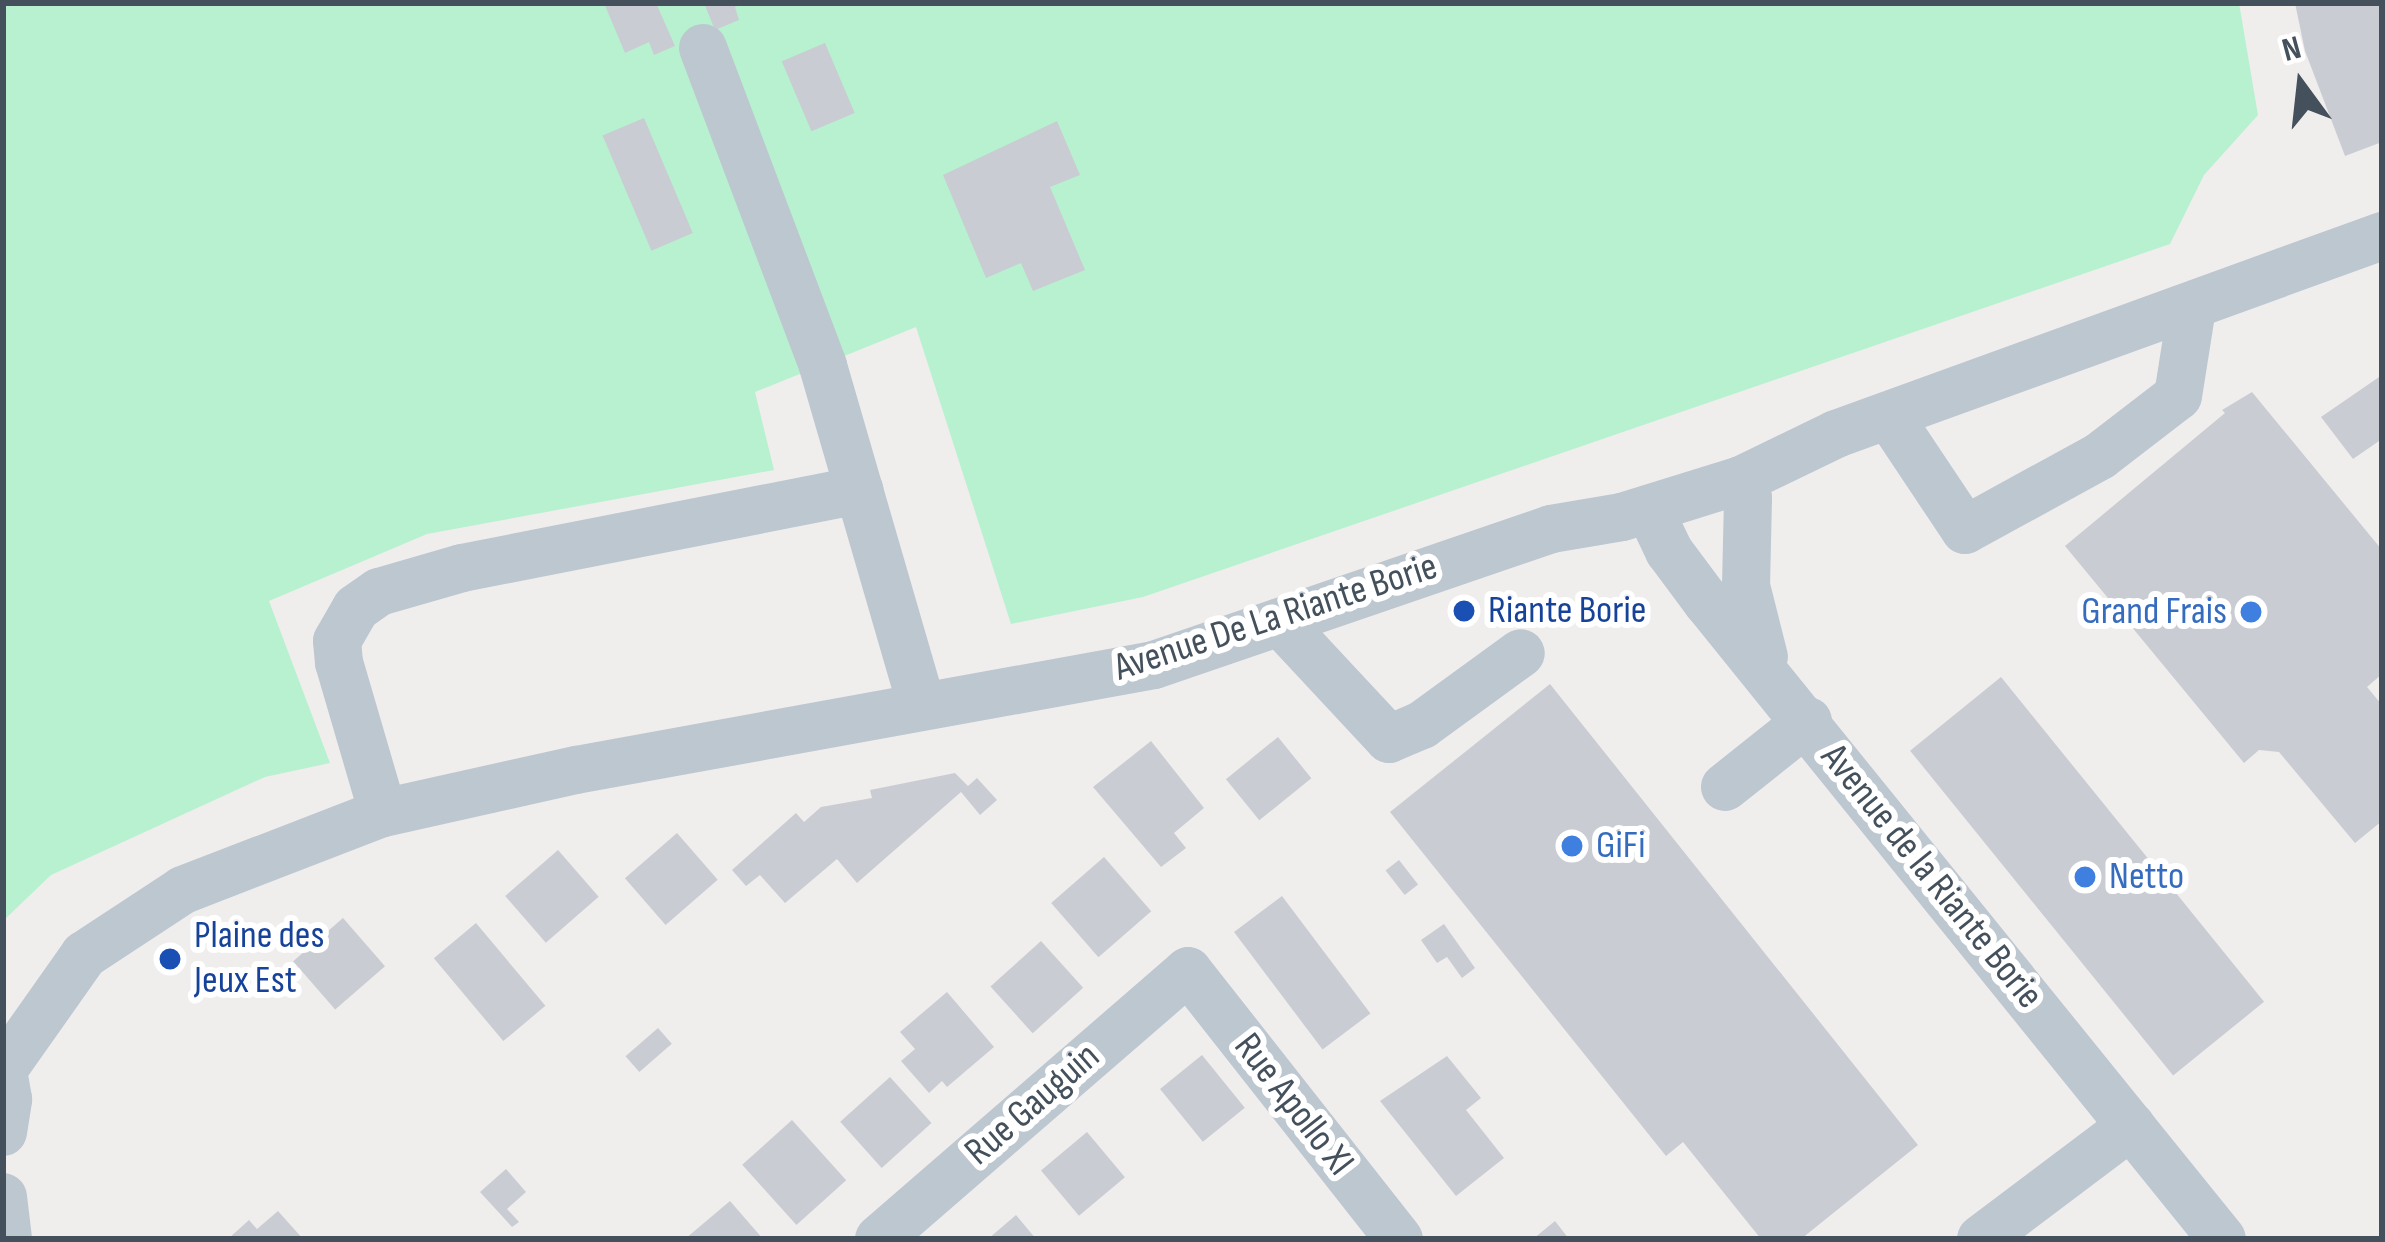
<!DOCTYPE html>
<style>
body{margin:0}
#map{position:relative;width:2385px;height:1242px;overflow:hidden;background:#f0eded;font-family:"Sofia Sans Condensed",sans-serif}
div>[style]{position:absolute}
.green>*{inset:0;background:#b8f1cf}
.building>*{inset:0;background:#c9ccd2;transform-origin:0 0}
.minor>*{height:48px;margin:-24px;padding:0 24px;transform-origin:24px;border-radius:24px;background:#bcc7d0}
.dots>*{width:33px;height:33px;translate:-50% -50%;box-sizing:border-box;border:6px solid #fff;border-radius:50%}
span{translate:-50% -50%;white-space:nowrap;text-align:center;line-height:1.15;-webkit-text-stroke:12px #fff;paint-order:stroke}
.transit-label{font-size:39px;color:#164399}
.left{translate:0 -50%;text-align:left}
.shop-label{font-size:39px;color:#366cbe}
.right{translate:-100% -50%;text-align:right}
.street-label{font-size:39px;color:#44505b}
.frame{position:absolute;inset:0;border:6px solid #44505b;pointer-events:none}
.north{position:absolute;left:2241px;top:24px;width:120px;height:120px;-webkit-text-stroke:9px #fff;paint-order:stroke;rotate:345deg;font-size:33px;font-weight:700;line-height:48px;text-align:center;color:#44505b}
.north::after{content:'';display:block;margin:auto;width:42px;height:54px;background:#44505b;clip-path:polygon(50% 0,100% 100%,50% 72%,0 100%)}
</style>
<div id="map">
<div class="green">
<i style="clip-path:polygon(3px 3px,2239px 3px,2258px 115px,2204px 175px,2170px 244px,1143px 597px,1011px 624px,916px 327px,755px 392px,774px 470px,427px 534px,269px 601px,330px 763px,265px 777px,51px 875px,3px 921px)"></i>
</div>
<div class="building">
<i style="clip-path:polygon(604px 3px,656px 3px,675px 46px,654px 55px,649px 42px,625px 53px)"></i>
<i style="clip-path:polygon(704px 3px,744px 3px,735px 7px,739px 20px,715px 30px)"></i>
<i style="clip-path:polygon(2295px 3px,2382px 3px,2382px 142px,2345px 156px,2305px 51px)"></i>
<i style="left:825px;top:43px;width:76px;height:47px;rotate:67deg"></i>
<i style="left:644px;top:118px;width:125px;height:45px;rotate:67deg"></i>
<i style="clip-path:polygon(1057px 121px,1080px 175px,1050px 187px,1085px 270px,1033px 291px,1021px 263px,986px 278px,943px 175px)"></i>
<i style="clip-path:polygon(2382px 375px,2382px 439px,2353px 459px,2321px 417px)"></i>
<i style="clip-path:polygon(2252px 392px,2382px 550px,2382px 674px,2367px 687px,2382px 705px,2382px 821px,2355px 843px,2279px 752px,2259px 750px,2244px 763px,2065px 546px,2225px 413px,2222px 410px)"></i>
<i style="left:2001px;top:677px;width:418px;height:117px;rotate:51deg"></i>
<i style="clip-path:polygon(1550px 684px,1918px 1145px,1801px 1239px,1761px 1239px,1683px 1142px,1666px 1156px,1390px 812px)"></i>
<i style="left:1278px;top:737px;width:53px;height:67px;rotate:51deg"></i>
<i style="clip-path:polygon(1151px 741px,1204px 808px,1174px 833px,1186px 848px,1161px 867px,1093px 787px)"></i>
<i style="clip-path:polygon(955px 773px,968px 786px,977px 778px,997px 800px,980px 815px,961px 792px,857px 883px,837px 859px,785px 903px,760px 875px,746px 886px,732px 870px,796px 813px,804px 822px,821px 807px,872px 798px,870px 790px)"></i>
<i style="left:677px;top:833px;width:62px;height:69px;rotate:49deg"></i>
<i style="left:558px;top:850px;width:62px;height:70px;rotate:49deg"></i>
<i style="left:1104px;top:857px;width:72px;height:70px;rotate:49deg"></i>
<i style="left:1399px;top:860px;width:31px;height:17px;rotate:52deg"></i>
<i style="left:1282px;top:896px;width:147px;height:60px;rotate:53deg"></i>
<i style="left:343px;top:918px;width:64px;height:66px;rotate:49deg"></i>
<i style="left:476px;top:923px;width:108px;height:55px;rotate:50deg"></i>
<i style="clip-path:polygon(1444px 924px,1475px 968px,1462px 978px,1447px 957px,1437px 963px,1421px 940px)"></i>
<i style="left:1041px;top:941px;width:63px;height:68px;rotate:48deg"></i>
<i style="clip-path:polygon(947px 992px,994px 1047px,947px 1087px,942px 1081px,929px 1093px,901px 1061px,915px 1049px,900px 1032px)"></i>
<i style="left:658px;top:1028px;width:21px;height:43px;rotate:49deg"></i>
<i style="left:1202px;top:1055px;width:68px;height:54px;rotate:51deg"></i>
<i style="clip-path:polygon(1447px 1056px,1481px 1098px,1466px 1110px,1504px 1158px,1456px 1196px,1380px 1101px)"></i>
<i style="left:890px;top:1077px;width:62px;height:67px;rotate:48deg"></i>
<i style="left:792px;top:1120px;width:81px;height:67px;rotate:48deg"></i>
<i style="left:1087px;top:1132px;width:59px;height:60px;rotate:50deg"></i>
<i style="clip-path:polygon(506px 1169px,526px 1192px,507px 1209px,519px 1222px,512px 1227px,480px 1192px)"></i>
<i style="clip-path:polygon(730px 1201px,763px 1239px,685px 1239px)"></i>
<i style="clip-path:polygon(278px 1211px,303px 1239px,228px 1239px,249px 1220px,257px 1229px)"></i>
<i style="clip-path:polygon(1016px 1215px,1036px 1239px,988px 1239px)"></i>
<i style="clip-path:polygon(1555px 1221px,1569px 1239px,1533px 1239px)"></i>
</div>
<div class="minor">
<i style="left:703px;top:48px;width:340px;rotate:69.3deg"></i>
<i style="left:823px;top:366px;width:354px;rotate:73.8deg"></i>
<i style="left:1889px;top:416px;width:137px;rotate:56.3deg"></i>
<i style="left:1965px;top:530px;width:154px;rotate:-28.7deg"></i>
<i style="left:2100px;top:456px;width:98px;rotate:-37.6deg"></i>
<i style="left:2178px;top:396px;width:89px;rotate:-81deg"></i>
<i style="left:1741px;top:480px;width:19px;rotate:69deg"></i>
<i style="left:1748px;top:498px;width:88px;rotate:91.3deg"></i>
<i style="left:1746px;top:586px;width:73px;rotate:75.8deg"></i>
<i style="left:1649px;top:509px;width:47px;rotate:64.5deg"></i>
<i style="left:1669px;top:551px;width:64px;rotate:53.3deg"></i>
<i style="left:1707px;top:602px;width:819px;rotate:51.05deg"></i>
<i style="left:1280px;top:622px;width:160px;rotate:47deg"></i>
<i style="left:1389px;top:739px;width:36px;rotate:-23deg"></i>
<i style="left:1422px;top:725px;width:122px;rotate:-36deg"></i>
<i style="left:1725px;top:787px;width:106px;rotate:-38.5deg"></i>
<i style="left:383px;top:813px;width:156px;rotate:-106.3deg"></i>
<i style="left:339px;top:663px;width:22px;rotate:-95deg"></i>
<i style="left:337px;top:641px;width:38px;rotate:-60deg"></i>
<i style="left:356px;top:608px;width:28px;rotate:-35deg"></i>
<i style="left:379px;top:592px;width:86px;rotate:-16.1deg"></i>
<i style="left:462px;top:568px;width:405px;rotate:-11.1deg"></i>
<i style="left:3px;top:1070px;width:141px;rotate:-54.8deg"></i>
<i style="left:84px;top:955px;width:118px;rotate:-33.3deg"></i>
<i style="left:183px;top:890px;width:214px;rotate:-21.1deg"></i>
<i style="left:383px;top:813px;width:198px;rotate:-12.6deg"></i>
<i style="left:576px;top:770px;width:587px;rotate:-10.3deg"></i>
<i style="left:1154px;top:665px;width:420px;rotate:-18.9deg"></i>
<i style="left:1551px;top:529px;width:72px;rotate:-9.6deg"></i>
<i style="left:1622px;top:517px;width:125px;rotate:-17.3deg"></i>
<i style="left:1741px;top:480px;width:106px;rotate:-25.8deg"></i>
<i style="left:1836px;top:434px;width:581px;rotate:-19.93deg"></i>
<i style="left:3px;top:1132px;width:33px;rotate:-81deg"></i>
<i style="left:8px;top:1099px;width:29px;rotate:-100deg"></i>
<i style="left:3px;top:1197px;width:42px;rotate:83.2deg"></i>
<i style="left:879px;top:1239px;width:409px;rotate:-40.9deg"></i>
<i style="left:1188px;top:971px;width:341px;rotate:51.8deg"></i>
<i style="left:1981px;top:1239px;width:188px;rotate:-37deg"></i>
</div>
<div class="dots">
<i style="left:1464px;top:611px;background:#1a4fb4"></i>
<i style="left:2251px;top:612px;background:#3f7fe0"></i>
<i style="left:1572px;top:846px;background:#3f7fe0"></i>
<i style="left:2085px;top:877px;background:#3f7fe0"></i>
<i style="left:170px;top:959px;background:#1a4fb4"></i>
</div>
<div class="transit-label">
<span class="left" style="left:1488px;top:611px">Riante Borie</span>
<span class="left" style="left:194px;top:959px">Plaine des<br>Jeux Est</span>
</div>
<div class="shop-label">
<span class="right" style="left:2227px;top:612px">Grand Frais</span>
<span class="left" style="left:1596px;top:846px">GiFi</span>
<span class="left" style="left:2109px;top:877px">Netto</span>
</div>
<div class="street-label">
<span style="left:1276px;top:618px;rotate:-18deg">Avenue De La Riante Borie</span>
<span style="left:1931px;top:877px;rotate:51deg">Avenue de la Riante Borie</span>
<span style="left:1033px;top:1105px;rotate:-41deg">Rue Gauguin</span>
<span style="left:1293px;top:1105px;rotate:52deg">Rue Apollo XI</span>
</div>
<div class="frame"></div>
<div class="north">N</div>
</div>
